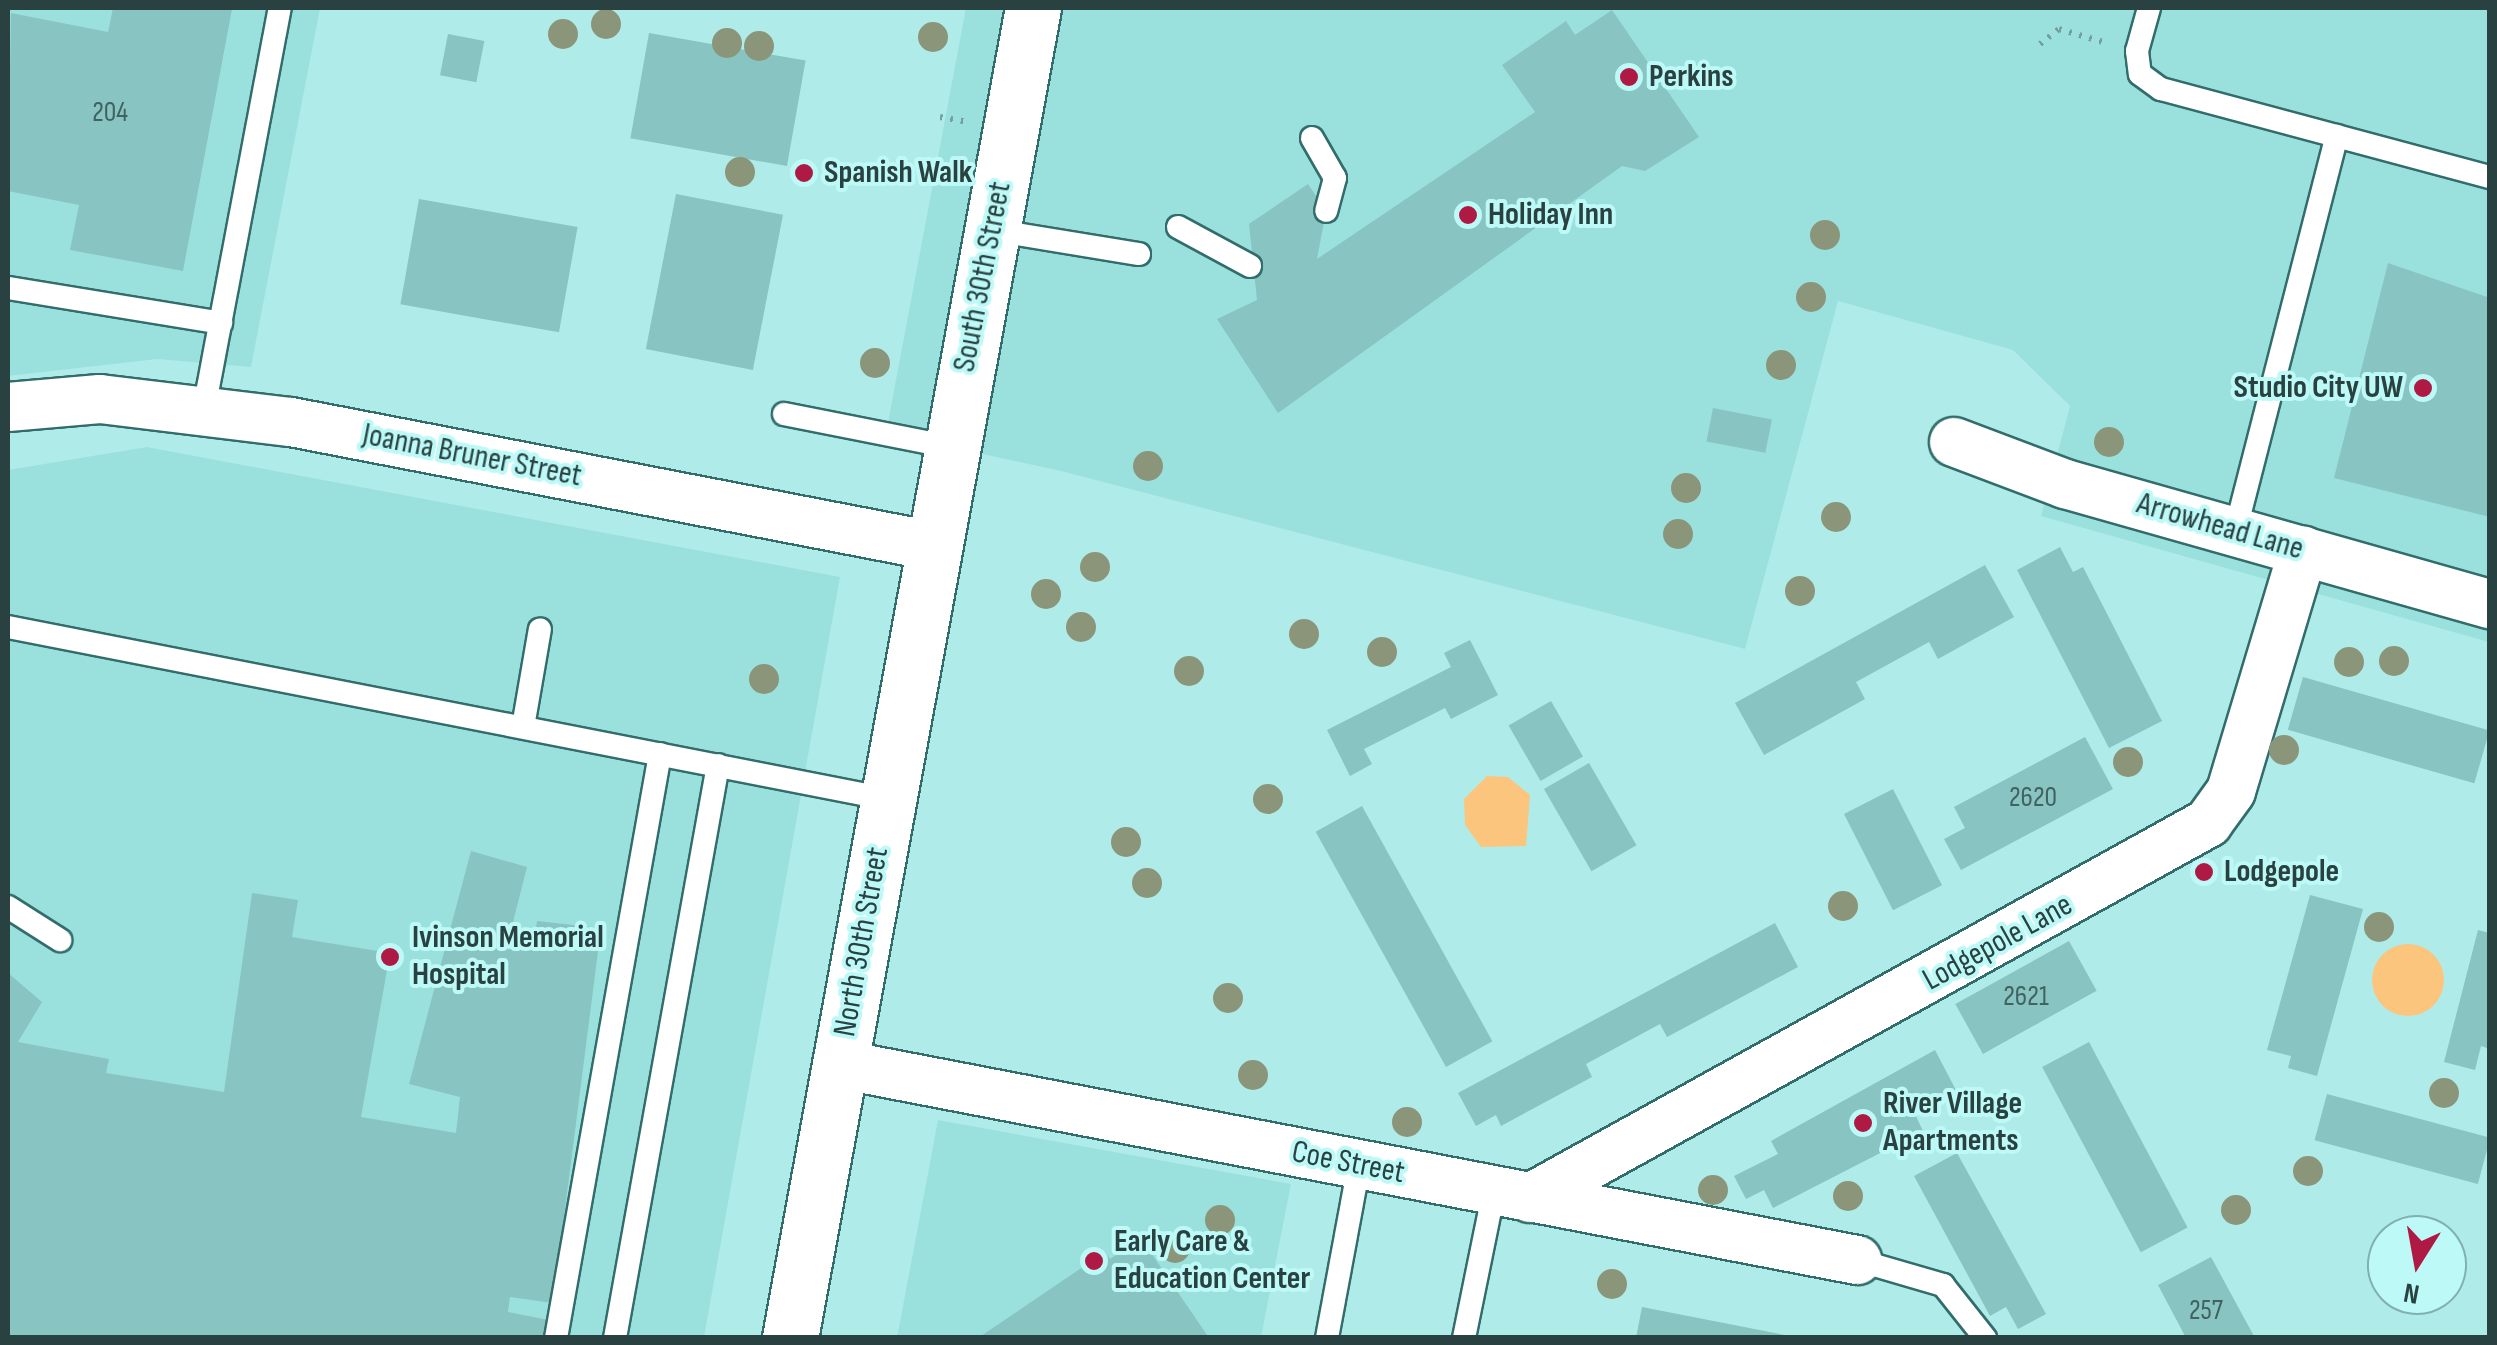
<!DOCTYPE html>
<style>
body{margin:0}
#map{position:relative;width:2497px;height:1345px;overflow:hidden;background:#afece9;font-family:"Sofia Sans Condensed",sans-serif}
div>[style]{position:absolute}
.built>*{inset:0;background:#9ae1de}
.green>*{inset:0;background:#fcc57e}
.round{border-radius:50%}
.building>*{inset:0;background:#88c4c1;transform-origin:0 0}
.path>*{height:6px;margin-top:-3px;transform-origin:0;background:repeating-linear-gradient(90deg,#73a09d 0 2.5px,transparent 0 10.5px)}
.roads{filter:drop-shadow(2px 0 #326d6b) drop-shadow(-2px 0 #326d6b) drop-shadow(0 2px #326d6b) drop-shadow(0 -2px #326d6b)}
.lane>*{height:22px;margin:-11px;padding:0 11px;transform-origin:11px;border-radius:11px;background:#fff}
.street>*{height:48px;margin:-24px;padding:0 24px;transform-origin:24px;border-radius:24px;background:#fff}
.secondary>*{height:55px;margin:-27.5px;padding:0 27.5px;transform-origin:27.5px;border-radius:27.5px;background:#fff}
.trees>*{width:30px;height:30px;margin:-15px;border-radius:50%;background:#8b9579}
.dots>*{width:28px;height:28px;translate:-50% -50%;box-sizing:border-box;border:5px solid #bcf9f7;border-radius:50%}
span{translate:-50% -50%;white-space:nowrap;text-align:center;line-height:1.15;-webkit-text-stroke:8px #bcf9f7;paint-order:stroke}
.number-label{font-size:28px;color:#416261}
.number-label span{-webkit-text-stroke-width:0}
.poi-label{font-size:32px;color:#294241;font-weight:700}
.left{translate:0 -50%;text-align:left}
.right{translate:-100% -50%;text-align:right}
.street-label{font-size:32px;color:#294241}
.frame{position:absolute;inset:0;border:10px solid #294241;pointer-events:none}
.north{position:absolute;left:2367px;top:1215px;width:100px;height:100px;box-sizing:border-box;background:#bcf9f7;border:2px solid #81b0ae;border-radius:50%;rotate:191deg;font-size:28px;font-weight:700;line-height:40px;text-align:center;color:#294241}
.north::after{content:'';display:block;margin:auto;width:35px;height:45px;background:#ae1a43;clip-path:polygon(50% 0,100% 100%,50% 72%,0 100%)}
</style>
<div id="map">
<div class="built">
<i style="clip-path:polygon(8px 8px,320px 8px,251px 367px,157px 359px,8px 376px)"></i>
<i style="clip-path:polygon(966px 8px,2489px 8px,2489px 642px,2041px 516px,2070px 406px,2013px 350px,1838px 301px,1745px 649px,1061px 471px,886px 433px)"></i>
<i style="clip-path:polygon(147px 447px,840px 577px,704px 1337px,8px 1338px,8px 470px)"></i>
<i style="clip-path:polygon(938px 1120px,1291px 1184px,1261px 1337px,897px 1338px)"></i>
</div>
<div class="green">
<i style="clip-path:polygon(1487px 776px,1508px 777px,1530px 795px,1526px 846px,1481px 847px,1465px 825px,1464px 799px)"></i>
<i class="round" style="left:2372px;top:944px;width:72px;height:72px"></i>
</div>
<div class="building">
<i style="clip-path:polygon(113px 8px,232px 9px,183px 271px,70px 250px,79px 205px,8px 191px,11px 13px,108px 32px)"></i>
<i style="clip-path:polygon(1612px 10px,1699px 137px,1645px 171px,1622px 166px,1278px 413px,1217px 319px,1257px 300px,1249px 224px,1308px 184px,1326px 211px,1317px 259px,1535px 112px,1502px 65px,1566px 21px,1575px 35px)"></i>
<i style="left:649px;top:33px;width:159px;height:107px;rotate:10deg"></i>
<i style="left:448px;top:34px;width:37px;height:42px;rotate:11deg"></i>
<i style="left:676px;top:194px;width:109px;height:158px;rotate:11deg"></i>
<i style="left:419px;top:199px;width:161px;height:107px;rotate:10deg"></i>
<i style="clip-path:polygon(2388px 263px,2490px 298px,2490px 517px,2334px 478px)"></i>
<i style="left:1713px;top:408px;width:60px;height:34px;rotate:11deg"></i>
<i style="clip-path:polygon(2060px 547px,2073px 572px,2083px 567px,2162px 721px,2109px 748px,2017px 570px)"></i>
<i style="clip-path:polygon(1985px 565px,2014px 617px,1938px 659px,1929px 642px,1856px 682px,1865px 699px,1764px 755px,1735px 703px)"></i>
<i style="clip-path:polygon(1470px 640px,1498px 695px,1451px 719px,1445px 708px,1364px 749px,1372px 764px,1350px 776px,1327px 730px,1451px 667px,1444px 653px)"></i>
<i style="left:2303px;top:677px;width:194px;height:55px;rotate:16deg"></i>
<i style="left:1551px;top:701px;width:64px;height:49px;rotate:60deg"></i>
<i style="clip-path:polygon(2085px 737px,2113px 789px,1961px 870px,1944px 839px,1965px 828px,1954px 807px)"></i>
<i style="left:1589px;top:763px;width:95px;height:52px;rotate:60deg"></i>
<i style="left:1893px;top:789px;width:108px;height:55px;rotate:63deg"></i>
<i style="left:1362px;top:806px;width:269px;height:53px;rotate:61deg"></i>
<i style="clip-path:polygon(471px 851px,527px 867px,511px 930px,535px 935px,537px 921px,601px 928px,553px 1303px,510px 1297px,508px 1312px,554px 1321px,552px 1338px,8px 1338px,8px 973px,42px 1002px,18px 1042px,109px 1059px,106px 1073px,224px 1092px,252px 893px,298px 900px,292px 937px,390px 953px,361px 1117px,456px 1133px,460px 1097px,409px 1084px)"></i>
<i style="clip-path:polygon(2310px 895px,2363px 909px,2317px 1076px,2288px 1068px,2291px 1056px,2267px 1050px)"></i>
<i style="clip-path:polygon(1775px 923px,1798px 967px,1667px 1037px,1660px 1024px,1586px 1064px,1592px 1077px,1501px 1126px,1496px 1115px,1476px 1126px,1458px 1093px)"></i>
<i style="clip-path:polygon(2478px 930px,2490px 933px,2490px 1049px,2481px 1046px,2475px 1070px,2444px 1062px)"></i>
<i style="left:2069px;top:941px;width:57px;height:130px;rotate:61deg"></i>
<i style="left:2089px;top:1042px;width:210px;height:53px;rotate:62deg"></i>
<i style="clip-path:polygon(1935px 1050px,1957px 1092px,1915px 1114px,1923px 1131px,1773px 1208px,1764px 1190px,1746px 1199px,1734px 1176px,1778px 1154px,1771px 1141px)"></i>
<i style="left:2327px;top:1094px;width:169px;height:48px;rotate:15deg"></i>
<i style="clip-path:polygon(1957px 1153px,2046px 1314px,2018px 1329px,2006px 1307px,1990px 1316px,1914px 1176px)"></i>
<i style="clip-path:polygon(1141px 1238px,1209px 1338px,978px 1338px,1105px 1252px,1110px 1259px)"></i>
<i style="clip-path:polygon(2211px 1257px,2255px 1338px,2186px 1338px,2158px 1285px)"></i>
<i style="clip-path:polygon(1642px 1307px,1790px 1336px,1790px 1338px,1636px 1338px)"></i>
</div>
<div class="path">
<i style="left:2040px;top:44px;width:24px;rotate:-38deg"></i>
<i style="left:2059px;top:29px;width:49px;rotate:16.6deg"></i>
<i style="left:940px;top:117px;width:28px;rotate:10deg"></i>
</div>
<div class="roads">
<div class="lane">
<i style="left:2149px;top:8px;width:45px;rotate:105.6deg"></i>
<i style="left:2137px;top:51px;width:23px;rotate:83deg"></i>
<i style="left:2140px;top:74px;width:26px;rotate:36deg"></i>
<i style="left:2161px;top:89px;width:341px;rotate:15deg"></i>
<i style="left:1312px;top:138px;width:46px;rotate:60.1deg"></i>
<i style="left:1335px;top:178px;width:34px;rotate:105deg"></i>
<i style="left:1178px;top:227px;width:82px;rotate:28.4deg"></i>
<i style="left:992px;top:230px;width:149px;rotate:9.3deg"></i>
<i style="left:8px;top:288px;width:216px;rotate:9.3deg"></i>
<i style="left:204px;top:409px;width:408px;rotate:-79.3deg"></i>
<i style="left:784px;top:414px;width:170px;rotate:11.2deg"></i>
<i style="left:2235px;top:532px;width:409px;rotate:-75.6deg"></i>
<i style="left:8px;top:627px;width:896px;rotate:11.07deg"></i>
<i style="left:523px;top:727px;width:99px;rotate:-80.2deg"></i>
<i style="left:8px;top:907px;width:62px;rotate:32.4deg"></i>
<i style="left:1857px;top:1260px;width:90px;rotate:16.2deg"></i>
<i style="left:1943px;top:1285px;width:68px;rotate:51.6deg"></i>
<i style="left:556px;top:1338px;width:593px;rotate:-79.9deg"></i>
<i style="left:615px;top:1338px;width:582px;rotate:-79.81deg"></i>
<i style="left:1327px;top:1338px;width:176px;rotate:-79.5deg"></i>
<i style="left:1464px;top:1338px;width:150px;rotate:-78.5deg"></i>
</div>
<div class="street">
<i style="left:8px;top:407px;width:92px;rotate:-5deg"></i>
<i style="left:100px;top:399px;width:192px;rotate:6.9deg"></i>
<i style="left:291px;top:422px;width:654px;rotate:10.93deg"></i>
<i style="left:1954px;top:442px;width:119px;rotate:20.7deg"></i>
<i style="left:2065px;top:484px;width:442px;rotate:15.8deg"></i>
<i style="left:839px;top:1064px;width:1037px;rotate:10.9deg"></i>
<i style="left:1530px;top:1198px;width:775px;rotate:-28.95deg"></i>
<i style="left:2208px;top:823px;width:39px;rotate:-54deg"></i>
<i style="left:2231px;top:791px;width:251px;rotate:-73.3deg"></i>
</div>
<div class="secondary">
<i style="left:790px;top:1338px;width:1352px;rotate:-79.65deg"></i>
</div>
</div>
<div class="trees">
<i style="left:606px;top:24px"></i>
<i style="left:563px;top:34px"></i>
<i style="left:933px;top:37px"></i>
<i style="left:727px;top:43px"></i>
<i style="left:759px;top:46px"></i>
<i style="left:740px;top:172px"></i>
<i style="left:1825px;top:235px"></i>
<i style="left:1811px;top:297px"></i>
<i style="left:875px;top:363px"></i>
<i style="left:1781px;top:365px"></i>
<i style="left:2109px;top:442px"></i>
<i style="left:1148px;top:466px"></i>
<i style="left:1686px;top:488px"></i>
<i style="left:1836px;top:517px"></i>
<i style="left:1678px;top:534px"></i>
<i style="left:1095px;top:567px"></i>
<i style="left:1800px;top:591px"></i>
<i style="left:1046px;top:594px"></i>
<i style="left:1081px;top:627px"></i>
<i style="left:1304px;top:634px"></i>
<i style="left:1382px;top:652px"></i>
<i style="left:2394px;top:661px"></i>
<i style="left:2349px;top:662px"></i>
<i style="left:1189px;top:671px"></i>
<i style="left:764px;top:679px"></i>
<i style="left:2284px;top:750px"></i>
<i style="left:2128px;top:762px"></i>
<i style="left:1268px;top:799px"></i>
<i style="left:1126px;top:842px"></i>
<i style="left:1147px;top:883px"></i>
<i style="left:1843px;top:906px"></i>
<i style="left:2379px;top:927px"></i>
<i style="left:1228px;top:998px"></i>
<i style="left:1253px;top:1075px"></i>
<i style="left:2444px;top:1093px"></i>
<i style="left:1407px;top:1122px"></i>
<i style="left:2308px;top:1171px"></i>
<i style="left:1713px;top:1190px"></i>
<i style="left:1848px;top:1196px"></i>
<i style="left:2236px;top:1210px"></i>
<i style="left:1220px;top:1220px"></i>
<i style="left:1175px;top:1248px"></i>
<i style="left:1612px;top:1284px"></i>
</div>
<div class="dots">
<i style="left:1629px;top:77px;background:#ae1a43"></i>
<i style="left:804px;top:173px;background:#ae1a43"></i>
<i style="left:1468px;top:215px;background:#ae1a43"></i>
<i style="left:2423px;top:388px;background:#ae1a43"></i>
<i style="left:2204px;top:872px;background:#ae1a43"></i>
<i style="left:390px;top:957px;background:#ae1a43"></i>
<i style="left:1863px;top:1123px;background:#ae1a43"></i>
<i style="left:1094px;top:1261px;background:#ae1a43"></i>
</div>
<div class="number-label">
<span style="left:110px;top:113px">204</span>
<span style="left:2033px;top:798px">2620</span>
<span style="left:2026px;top:997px">2621</span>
<span style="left:2206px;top:1311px">257</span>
</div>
<div class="poi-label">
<span class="left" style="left:1649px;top:77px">Perkins</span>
<span class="left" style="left:824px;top:173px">Spanish Walk</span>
<span class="left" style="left:1488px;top:215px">Holiday Inn</span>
<span class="right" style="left:2403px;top:388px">Studio City UW</span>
<span class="left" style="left:2224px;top:872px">Lodgepole</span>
<span class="left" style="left:412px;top:957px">Ivinson Memorial<br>Hospital</span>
<span class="left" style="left:1883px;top:1123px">River Village<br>Apartments</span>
<span class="left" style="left:1114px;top:1261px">Early Care &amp;<br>Education Center</span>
</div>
<div class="street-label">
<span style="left:983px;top:277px;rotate:-79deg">South 30th Street</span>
<span style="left:472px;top:456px;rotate:11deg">Joanna Bruner Street</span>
<span style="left:2220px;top:527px;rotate:16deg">Arrowhead Lane</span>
<span style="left:862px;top:942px;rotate:-80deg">North 30th Street</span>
<span style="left:1998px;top:943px;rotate:-29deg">Lodgepole Lane</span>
<span style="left:1348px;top:1163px;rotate:11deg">Coe Street</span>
</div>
<div class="frame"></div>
<div class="north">N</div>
</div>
